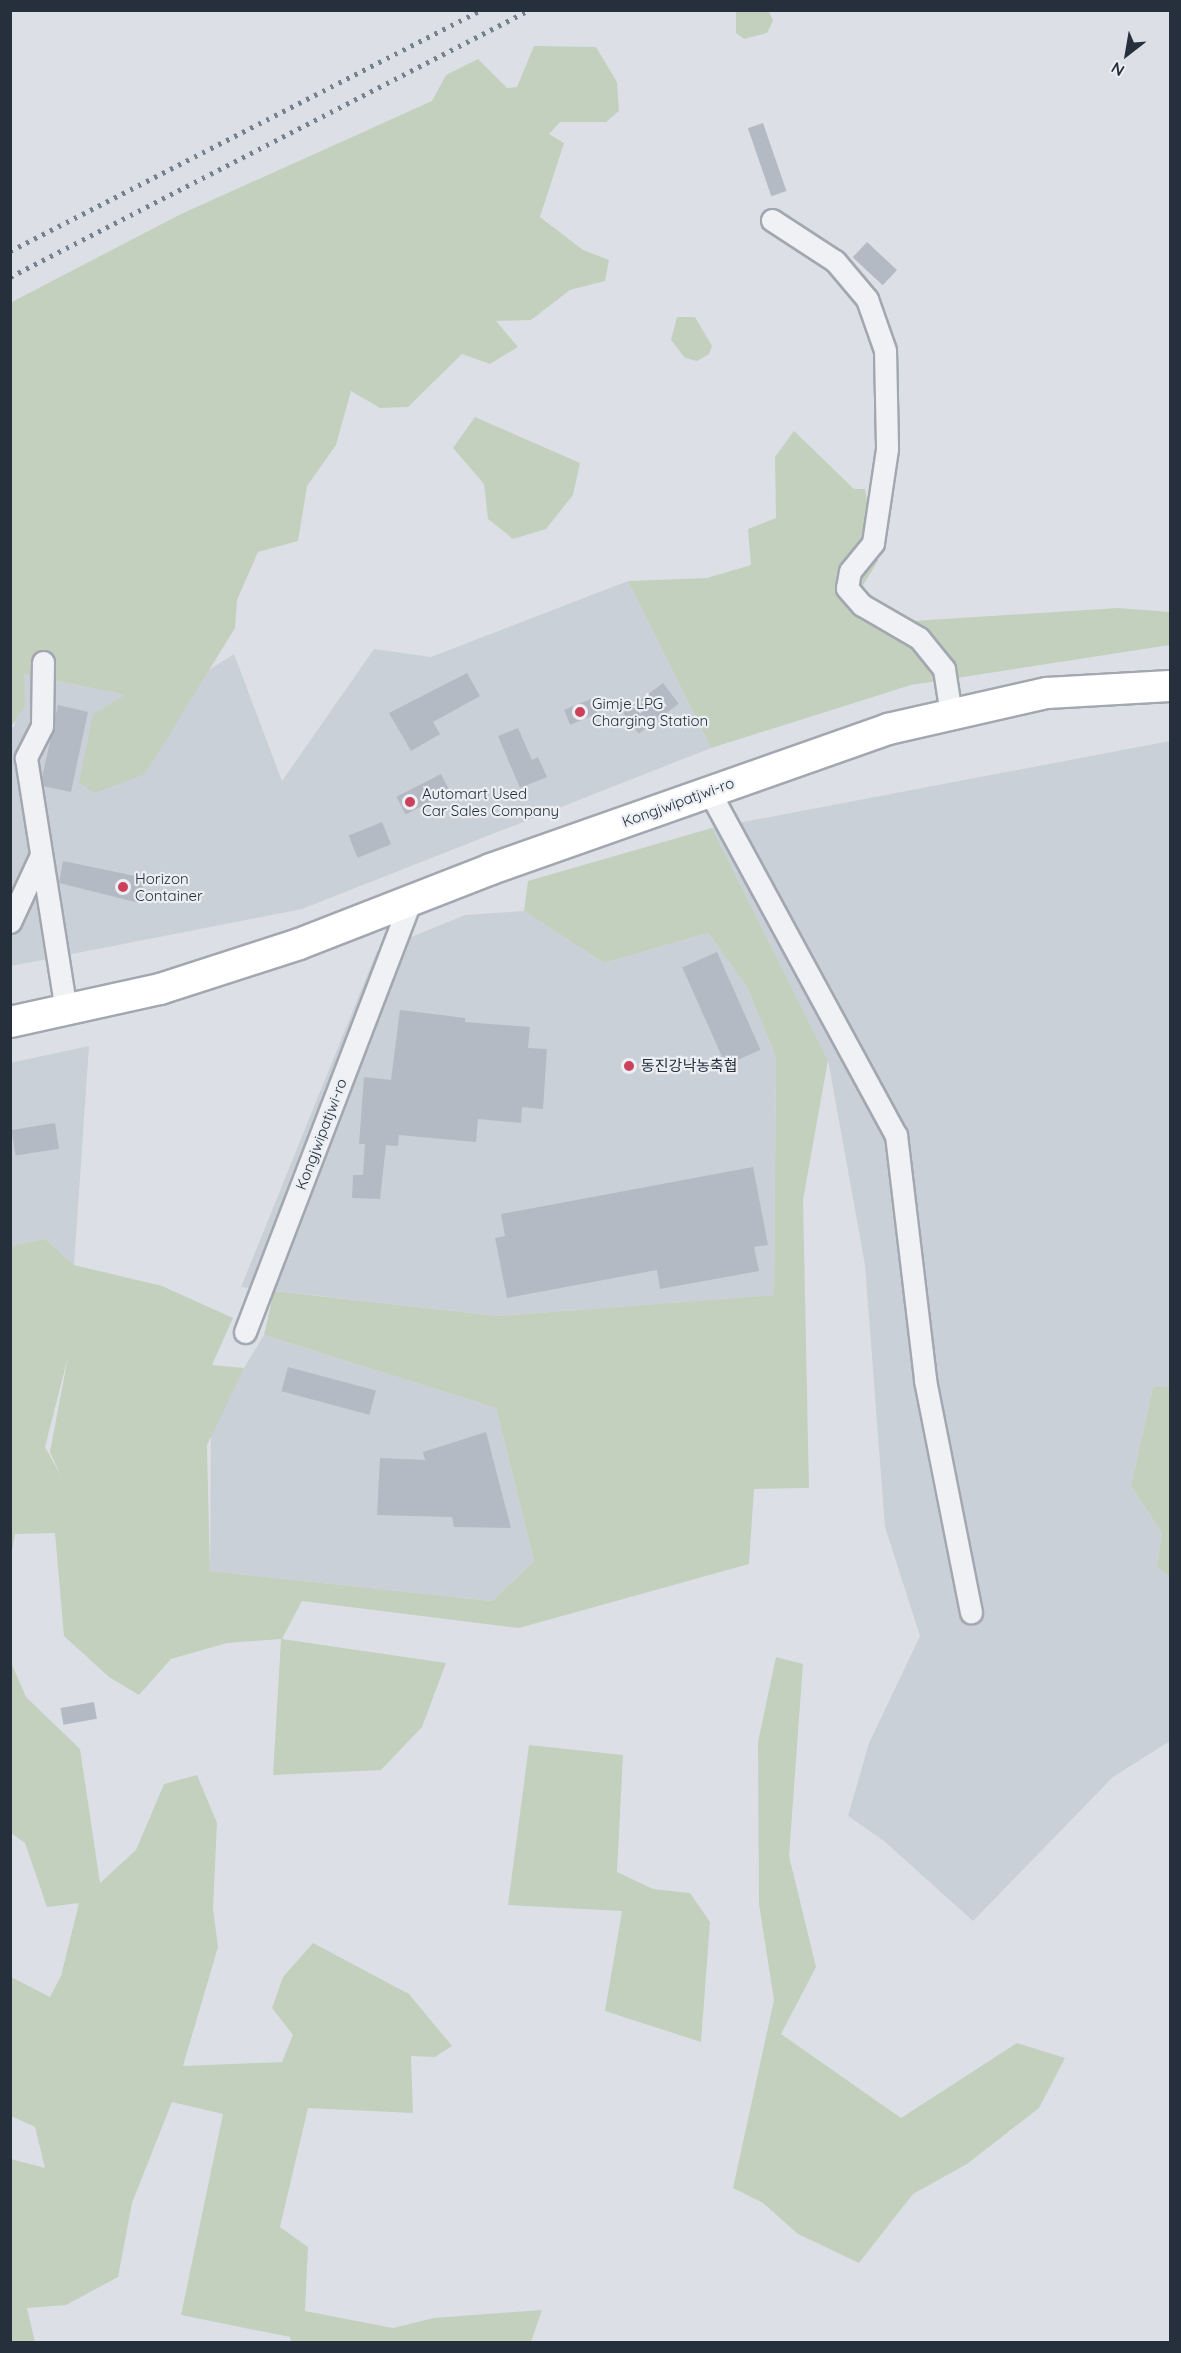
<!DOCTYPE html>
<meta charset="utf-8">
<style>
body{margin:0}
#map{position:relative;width:1181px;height:2353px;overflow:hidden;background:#dce0e6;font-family:Quicksand,"Noto Sans KR",sans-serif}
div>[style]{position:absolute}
.built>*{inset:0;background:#cad0d8}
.green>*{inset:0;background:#c3d0bd}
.building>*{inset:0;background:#b4bac3;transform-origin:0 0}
.roads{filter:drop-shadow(2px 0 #a2a7b0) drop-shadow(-2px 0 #a2a7b0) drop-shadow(0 2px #a2a7b0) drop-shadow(0 -2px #a2a7b0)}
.minor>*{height:21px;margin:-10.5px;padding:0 10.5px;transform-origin:10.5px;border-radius:10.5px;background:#eff1f5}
.secondary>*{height:30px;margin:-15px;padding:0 15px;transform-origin:15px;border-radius:15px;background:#fff}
.rail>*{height:4.5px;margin-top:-2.25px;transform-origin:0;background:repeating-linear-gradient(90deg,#76818f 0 3px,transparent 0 9px)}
.dots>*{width:16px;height:16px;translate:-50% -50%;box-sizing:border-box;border:3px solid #ebeff4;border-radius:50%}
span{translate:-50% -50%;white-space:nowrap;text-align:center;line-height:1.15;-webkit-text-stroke:4.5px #ebeff4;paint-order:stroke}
.poi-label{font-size:15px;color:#262f3c}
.left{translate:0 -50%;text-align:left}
.street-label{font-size:15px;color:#262f3c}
.frame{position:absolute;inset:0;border:12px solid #262f3c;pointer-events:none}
.north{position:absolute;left:1097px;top:24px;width:60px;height:60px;-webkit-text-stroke:4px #ebeff4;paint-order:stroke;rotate:211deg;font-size:16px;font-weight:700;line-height:24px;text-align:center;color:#262f3c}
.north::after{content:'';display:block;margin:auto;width:21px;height:27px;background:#262f3c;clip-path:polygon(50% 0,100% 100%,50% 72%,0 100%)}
</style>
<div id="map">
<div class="built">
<i style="clip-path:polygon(628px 581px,711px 748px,302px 909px,11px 966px,10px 727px,14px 727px,24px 674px,125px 695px,145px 774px,204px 673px,234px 654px,282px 781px,374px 649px,431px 657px)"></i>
<i style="clip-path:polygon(1170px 741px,1170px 1387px,1153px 1387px,1131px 1486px,1162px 1533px,1157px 1567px,1170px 1577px,1170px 1741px,1113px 1777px,973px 1921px,884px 1841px,848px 1816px,869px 1743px,920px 1636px,885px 1527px,865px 1265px,828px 1060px,712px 828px)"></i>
<i style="clip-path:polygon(524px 911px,604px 963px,708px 933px,747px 987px,776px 1057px,774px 1295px,497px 1316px,241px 1287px,377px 951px,465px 915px)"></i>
<i style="clip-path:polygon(89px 1046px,74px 1265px,45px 1239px,11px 1246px,10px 1063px)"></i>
<i style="clip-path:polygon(264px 1335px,496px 1408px,534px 1561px,492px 1601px,210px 1571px,211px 1422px)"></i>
</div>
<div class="green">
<i style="clip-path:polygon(736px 11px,769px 11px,773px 21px,767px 33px,744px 39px,736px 33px)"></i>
<i style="clip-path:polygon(534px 46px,596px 47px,617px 82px,619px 111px,606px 122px,560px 122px,549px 134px,564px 143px,540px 217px,583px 250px,609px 260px,605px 281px,570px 290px,531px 320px,496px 321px,518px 347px,490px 364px,462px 354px,408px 407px,380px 408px,351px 391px,336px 445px,307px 486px,298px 541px,258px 552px,237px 600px,235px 628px,145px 774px,95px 793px,79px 783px,93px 714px,125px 695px,24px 674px,25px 705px,11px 727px,10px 303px,181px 214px,432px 101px,446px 75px,478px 59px,507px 88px,517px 87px)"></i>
<i style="clip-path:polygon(677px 317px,695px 317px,712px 346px,709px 354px,697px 361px,685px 358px,671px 340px)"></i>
<i style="clip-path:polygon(475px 417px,580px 463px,573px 495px,546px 529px,513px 539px,488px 519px,484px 484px,453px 448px)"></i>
<i style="clip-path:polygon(794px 431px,854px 489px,865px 489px,878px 561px,860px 590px,913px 621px,1118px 608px,1170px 612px,1170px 645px,911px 685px,711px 748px,628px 581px,707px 578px,751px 565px,748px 529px,776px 518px,775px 457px)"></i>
<i style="clip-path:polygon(evenodd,712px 828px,828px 1060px,803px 1200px,809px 1488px,754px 1489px,749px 1564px,519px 1628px,302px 1601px,282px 1639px,446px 1663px,422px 1727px,381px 1770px,273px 1775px,281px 1639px,227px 1643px,171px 1659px,139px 1695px,109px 1677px,64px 1636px,55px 1533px,15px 1534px,11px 1557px,11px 1246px,45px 1239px,74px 1265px,162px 1286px,233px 1318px,212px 1365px,244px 1368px,207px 1445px,210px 1571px,492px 1601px,534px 1561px,496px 1408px,264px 1335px,274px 1291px,497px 1316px,774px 1295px,776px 1057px,747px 987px,708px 933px,604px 963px,524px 911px,528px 881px,712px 828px,68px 1357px,50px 1452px,61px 1476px,45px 1447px,68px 1357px)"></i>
<i style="clip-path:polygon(1153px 1387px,1170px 1387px,1170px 1577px,1157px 1567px,1162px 1533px,1131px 1486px)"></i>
<i style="clip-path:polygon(776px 1657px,803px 1664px,789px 1856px,816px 1967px,781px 2034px,901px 2118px,1017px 2043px,1065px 2058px,1039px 2108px,967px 2164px,913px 2194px,859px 2263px,798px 2234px,763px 2203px,733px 2188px,774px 2000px,759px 1904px,758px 1742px)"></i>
<i style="clip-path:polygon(10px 1660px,26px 1697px,80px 1749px,100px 1883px,136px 1850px,164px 1784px,197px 1775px,217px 1823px,213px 1908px,218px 1947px,183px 2066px,282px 2062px,293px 2035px,272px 2008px,283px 1977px,313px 1943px,409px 1994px,452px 2046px,435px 2057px,411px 2056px,413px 2113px,308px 2108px,280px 2227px,308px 2247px,305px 2311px,393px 2328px,434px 2318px,542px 2310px,531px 2342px,291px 2342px,290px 2337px,181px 2315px,223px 2114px,172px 2102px,132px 2203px,118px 2277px,66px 2305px,27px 2308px,35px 2342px,11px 2342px,11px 2159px,45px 2168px,35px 2127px,11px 2116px,11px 1977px,50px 1997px,61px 1976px,79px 1903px,47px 1907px,25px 1843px,11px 1833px)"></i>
<i style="clip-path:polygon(529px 1745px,623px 1755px,617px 1872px,653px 1889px,690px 1893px,710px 1922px,701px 2042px,605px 2011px,622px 1911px,508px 1905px)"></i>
</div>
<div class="building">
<i style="left:763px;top:123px;width:72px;height:16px;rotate:71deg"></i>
<i style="left:867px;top:242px;width:41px;height:21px;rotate:43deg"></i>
<i style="clip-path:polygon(467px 673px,480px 696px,433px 722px,440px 734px,411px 751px,389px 713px)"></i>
<i style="left:663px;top:683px;width:26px;height:50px;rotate:53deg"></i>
<i style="left:591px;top:699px;width:16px;height:29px;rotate:68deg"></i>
<i style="clip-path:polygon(58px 705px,88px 712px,71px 792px,43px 786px,42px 778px)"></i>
<i style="clip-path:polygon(518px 728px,532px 760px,538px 757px,547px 777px,520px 788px,498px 736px)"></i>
<i style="left:441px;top:774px;width:20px;height:50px;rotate:63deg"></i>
<i style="left:382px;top:822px;width:24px;height:36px;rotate:68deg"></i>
<i style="clip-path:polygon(63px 861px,145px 878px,139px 903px,59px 883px)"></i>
<i style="left:717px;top:952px;width:107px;height:38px;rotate:66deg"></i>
<i style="clip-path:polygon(400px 1010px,465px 1018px,465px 1022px,530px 1027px,528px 1048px,547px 1049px,543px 1109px,522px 1107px,521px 1123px,478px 1119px,476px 1142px,399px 1135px,398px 1146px,386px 1145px,380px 1199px,352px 1198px,353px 1175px,363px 1175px,365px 1144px,359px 1144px,364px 1077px,391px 1080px)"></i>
<i style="left:55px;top:1123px;width:26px;height:44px;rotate:81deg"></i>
<i style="clip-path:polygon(753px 1167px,768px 1245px,754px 1247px,759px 1271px,660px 1289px,657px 1270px,507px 1298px,495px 1238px,505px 1236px,501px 1214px)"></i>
<i style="left:288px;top:1367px;width:91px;height:25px;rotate:15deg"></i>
<i style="clip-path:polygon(486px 1432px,511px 1528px,454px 1527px,452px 1517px,377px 1515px,380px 1458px,425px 1460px,423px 1452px)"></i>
<i style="left:94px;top:1702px;width:17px;height:34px;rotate:80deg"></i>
</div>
<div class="roads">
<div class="minor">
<i style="left:772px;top:220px;width:75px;rotate:33.1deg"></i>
<i style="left:835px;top:261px;width:50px;rotate:49.9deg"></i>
<i style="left:867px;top:299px;width:54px;rotate:70.6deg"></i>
<i style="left:885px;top:350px;width:99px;rotate:88.8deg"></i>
<i style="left:887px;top:449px;width:95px;rotate:98.5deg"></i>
<i style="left:873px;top:543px;width:36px;rotate:129deg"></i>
<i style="left:850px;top:571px;width:17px;rotate:100deg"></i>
<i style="left:847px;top:588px;width:23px;rotate:49deg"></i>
<i style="left:862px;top:605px;width:66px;rotate:30.1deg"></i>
<i style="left:919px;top:638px;width:40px;rotate:51deg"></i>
<i style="left:944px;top:669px;width:46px;rotate:81.2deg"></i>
<i style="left:43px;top:662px;width:64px;rotate:90.9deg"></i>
<i style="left:42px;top:726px;width:36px;rotate:117deg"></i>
<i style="left:26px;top:758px;width:255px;rotate:81deg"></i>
<i style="left:709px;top:791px;width:392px;rotate:61.5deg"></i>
<i style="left:896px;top:1135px;width:247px;rotate:83.2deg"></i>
<i style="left:925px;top:1380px;width:237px;rotate:78.8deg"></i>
<i style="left:10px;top:922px;width:74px;rotate:-65.2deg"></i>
<i style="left:245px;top:1332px;width:461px;rotate:-69deg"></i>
</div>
<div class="secondary">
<i style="left:10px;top:1022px;width:154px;rotate:-12.4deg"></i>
<i style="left:160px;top:989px;width:146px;rotate:-17.9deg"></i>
<i style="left:299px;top:944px;width:206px;rotate:-21.3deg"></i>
<i style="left:491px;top:869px;width:421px;rotate:-19.4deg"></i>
<i style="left:888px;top:729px;width:163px;rotate:-12.8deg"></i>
<i style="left:1047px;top:693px;width:123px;rotate:-3.3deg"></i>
</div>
</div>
<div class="rail">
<i style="left:10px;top:251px;width:529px;rotate:-27.1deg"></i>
<i style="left:10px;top:277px;width:584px;rotate:-27.22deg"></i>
</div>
<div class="dots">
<i style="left:580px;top:712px;background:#cb415b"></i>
<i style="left:410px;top:802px;background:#cb415b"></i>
<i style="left:123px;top:887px;background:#cb415b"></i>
<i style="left:629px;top:1066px;background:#cb415b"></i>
</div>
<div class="poi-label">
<span class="left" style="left:592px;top:712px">Gimje LPG<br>Charging Station</span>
<span class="left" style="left:422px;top:802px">Automart Used<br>Car Sales Company</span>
<span class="left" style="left:135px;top:887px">Horizon<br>Container</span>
<span class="left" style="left:641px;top:1066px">동진강낙농축협</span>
</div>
<div class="street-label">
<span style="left:678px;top:802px;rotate:-20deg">Kongjwipatjwi-ro</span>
<span style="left:321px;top:1134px;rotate:-69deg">Kongjwipatjwi-ro</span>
</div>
<div class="frame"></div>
<div class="north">N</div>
</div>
